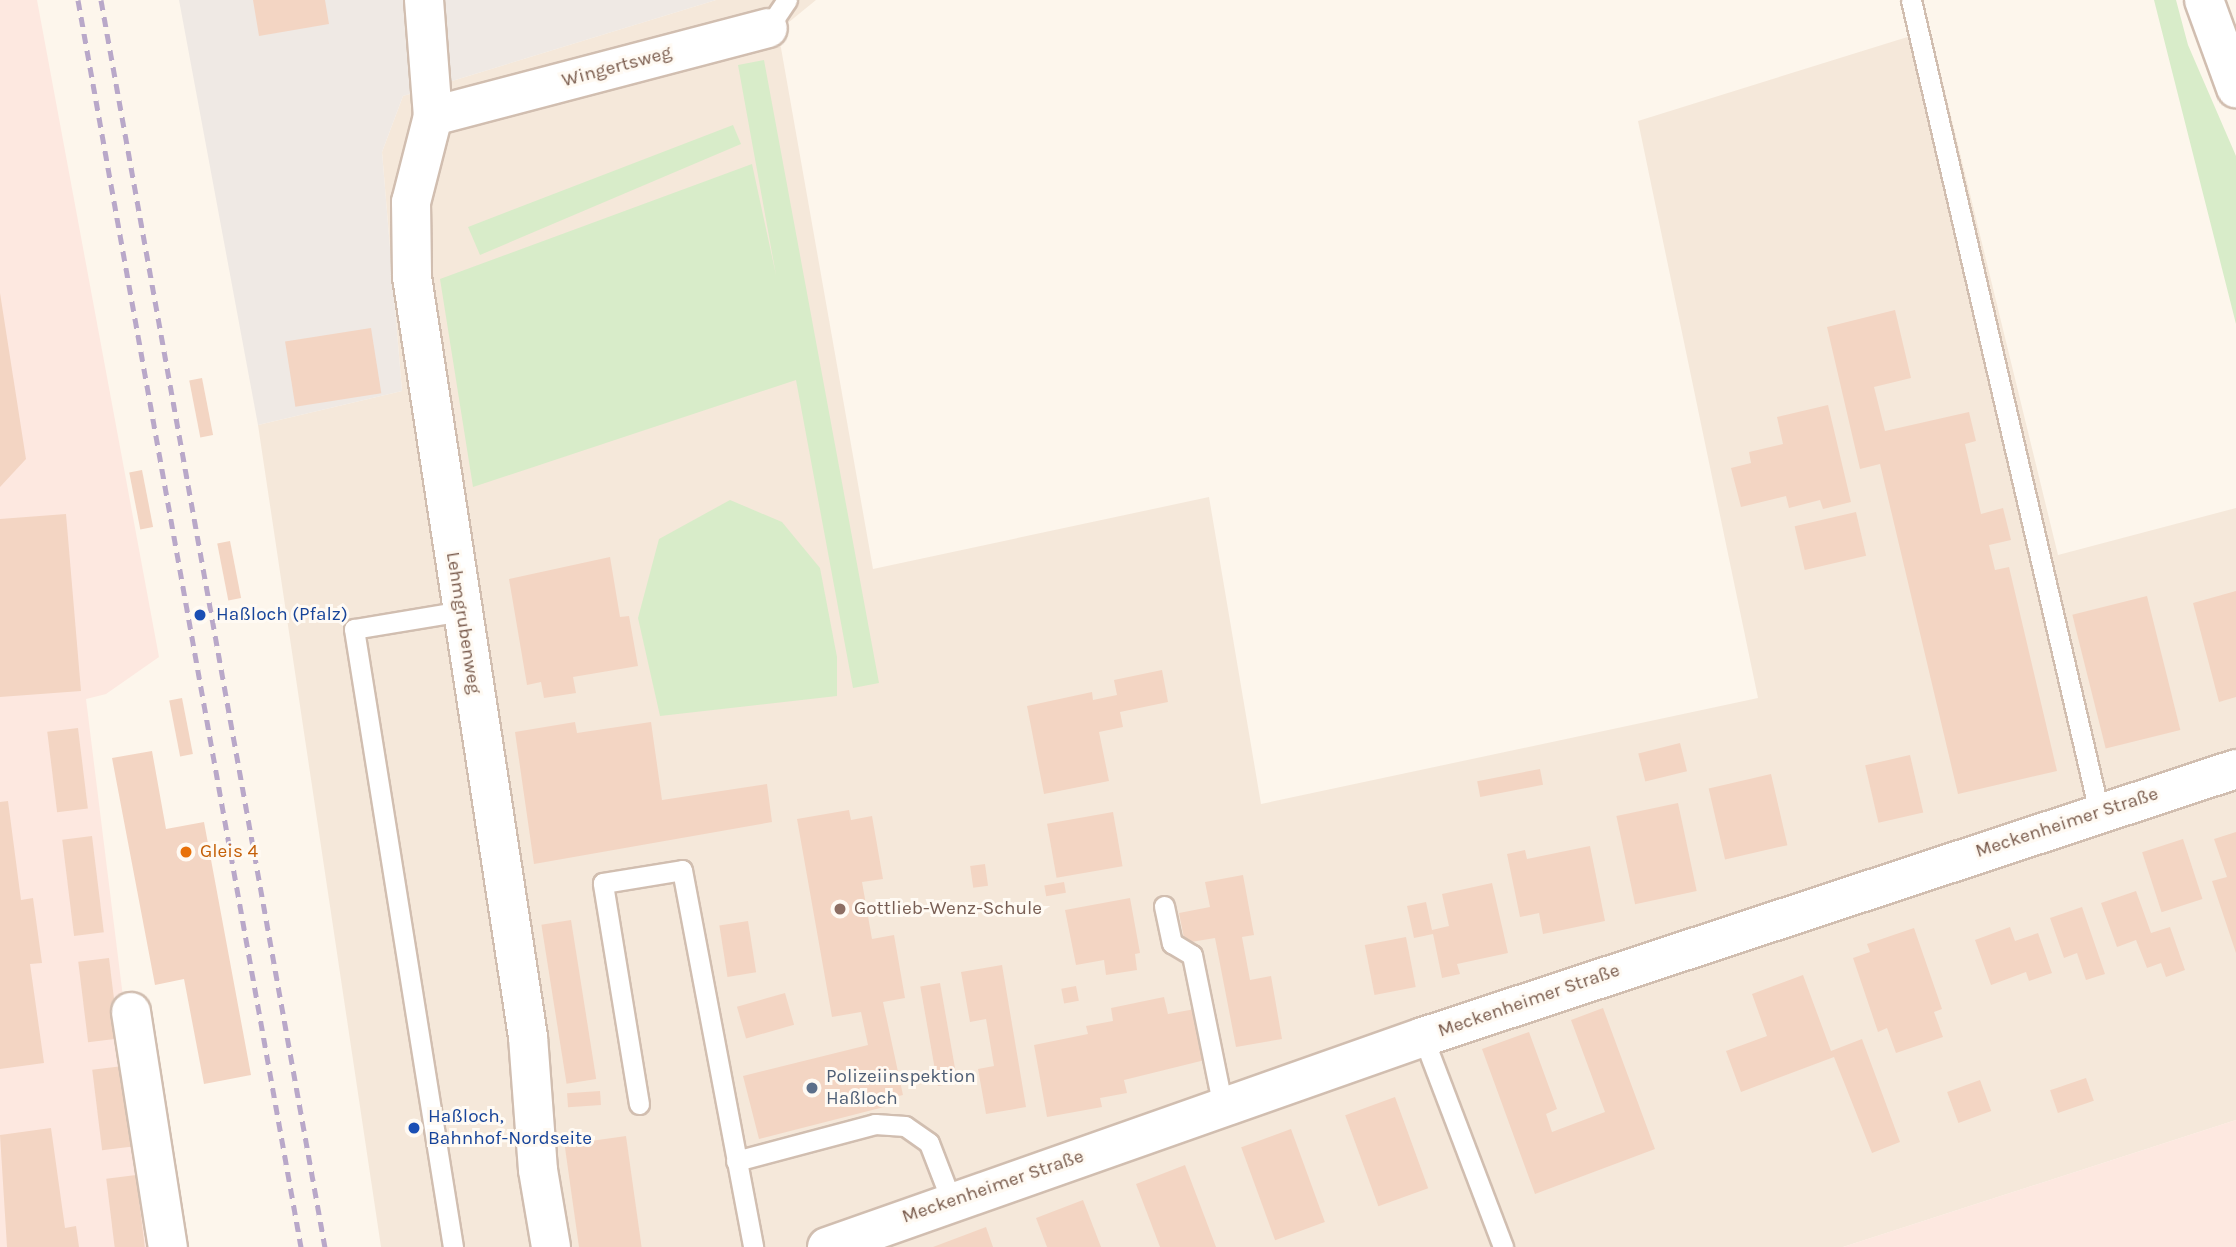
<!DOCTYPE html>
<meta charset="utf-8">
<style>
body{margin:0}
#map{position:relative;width:2236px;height:1247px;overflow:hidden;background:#fdf6ec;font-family:Karla,sans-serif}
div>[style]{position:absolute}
.residential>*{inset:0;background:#f5e8da}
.commercial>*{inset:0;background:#fde8e0}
.industrial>*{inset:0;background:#efe9e4}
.green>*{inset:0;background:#d8ecc9}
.building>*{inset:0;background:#f3d5c3;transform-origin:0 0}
.roads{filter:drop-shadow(2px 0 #d1beb0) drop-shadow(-2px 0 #d1beb0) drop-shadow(0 2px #d1beb0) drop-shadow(0 -2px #d1beb0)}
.service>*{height:19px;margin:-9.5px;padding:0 9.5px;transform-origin:9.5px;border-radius:9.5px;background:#fff}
.minor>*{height:38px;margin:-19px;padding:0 19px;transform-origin:19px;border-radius:19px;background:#fff}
.secondary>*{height:38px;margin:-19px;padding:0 19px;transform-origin:19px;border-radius:19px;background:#fff}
.rail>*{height:5px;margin-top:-2.5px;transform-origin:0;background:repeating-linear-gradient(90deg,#b9a8c9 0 10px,transparent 0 17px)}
.dots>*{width:19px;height:19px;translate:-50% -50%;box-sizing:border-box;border:4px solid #fffaf3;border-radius:50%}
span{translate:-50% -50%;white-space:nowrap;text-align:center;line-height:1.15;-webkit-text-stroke:6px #fffaf3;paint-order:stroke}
.street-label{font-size:19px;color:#7a5c4d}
.transit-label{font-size:19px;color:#164399}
.left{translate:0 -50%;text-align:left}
.food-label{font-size:19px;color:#c56008}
.education-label{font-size:19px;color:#785e54}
.service-label{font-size:19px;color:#4e5e75}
</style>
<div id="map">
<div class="residential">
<i style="clip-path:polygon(716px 0,816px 0,778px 31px,873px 569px,1209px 497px,1261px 804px,1758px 698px,1638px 121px,1930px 30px,2058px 555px,2236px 508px,2236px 1120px,1843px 1247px,381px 1247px,258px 425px,402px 391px,382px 152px,403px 96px)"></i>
</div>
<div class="commercial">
<i style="clip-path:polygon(0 0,37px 0,159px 657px,106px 694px,86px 699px,154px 1247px,0 1247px)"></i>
<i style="clip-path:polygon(2236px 1120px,2236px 1247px,1843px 1247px)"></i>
</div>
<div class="industrial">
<i style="clip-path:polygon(179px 0,716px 0,403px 96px,382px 152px,402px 391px,258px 425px)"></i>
</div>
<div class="green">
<i style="clip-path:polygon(2154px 0,2176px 0,2188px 45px,2236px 156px,2236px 324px)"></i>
<i style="clip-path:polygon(764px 60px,879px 683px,853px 688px,796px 380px,473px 487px,440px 279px,752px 164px,776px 275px,738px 65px)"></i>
<i style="clip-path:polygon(733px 125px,741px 144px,480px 255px,468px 227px)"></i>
<i style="clip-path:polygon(730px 500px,782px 522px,820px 568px,837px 657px,837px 696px,660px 716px,638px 618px,659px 539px)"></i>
</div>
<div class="building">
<i style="clip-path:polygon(253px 0,325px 0,329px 24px,259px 36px)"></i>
<i style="clip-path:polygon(0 293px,26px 459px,0 487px)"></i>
<i style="clip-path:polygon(1895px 310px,1911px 378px,1874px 387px,1885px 431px,1969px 412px,1976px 441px,1965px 444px,1981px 514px,2003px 508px,2011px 540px,1989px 545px,1995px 570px,2009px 567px,2057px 771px,1958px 794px,1880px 464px,1860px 469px,1827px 327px)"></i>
<i style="left:371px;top:328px;width:66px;height:87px;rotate:81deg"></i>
<i style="left:202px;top:378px;width:58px;height:13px;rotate:79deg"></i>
<i style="clip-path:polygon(1828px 405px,1851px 502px,1823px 509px,1820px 500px,1789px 508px,1786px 496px,1741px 507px,1731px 468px,1751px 463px,1749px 452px,1783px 444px,1777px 417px)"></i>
<i style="left:142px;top:470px;width:58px;height:13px;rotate:79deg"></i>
<i style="left:1856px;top:512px;width:45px;height:63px;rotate:77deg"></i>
<i style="clip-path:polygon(66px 514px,81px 691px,0 697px,0 519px)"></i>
<i style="left:230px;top:541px;width:58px;height:13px;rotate:79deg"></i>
<i style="clip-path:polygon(610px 557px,620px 617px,629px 616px,638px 666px,573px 677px,576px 693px,544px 698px,541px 682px,527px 685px,509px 579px)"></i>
<i style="clip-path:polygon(2236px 591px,2236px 697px,2219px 702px,2193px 603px)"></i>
<i style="left:2147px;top:596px;width:138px;height:77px;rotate:76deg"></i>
<i style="clip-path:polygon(1162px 670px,1168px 702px,1120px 712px,1123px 727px,1099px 732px,1109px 781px,1044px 794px,1027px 706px,1092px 692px,1093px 700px,1117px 695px,1114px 680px)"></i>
<i style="left:182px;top:698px;width:57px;height:13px;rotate:79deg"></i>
<i style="clip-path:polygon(575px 722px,577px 733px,651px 722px,662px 800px,767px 784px,772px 822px,534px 864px,515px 732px)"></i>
<i style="left:78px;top:728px;width:81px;height:31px;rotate:83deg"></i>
<i style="left:1680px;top:743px;width:29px;height:43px;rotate:76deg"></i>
<i style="clip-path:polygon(152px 751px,166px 829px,204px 822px,251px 1075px,204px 1084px,184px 979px,155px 985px,112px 758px)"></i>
<i style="left:1910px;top:755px;width:59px;height:46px;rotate:77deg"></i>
<i style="left:1540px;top:769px;width:16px;height:64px;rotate:79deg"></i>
<i style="left:1771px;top:774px;width:73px;height:64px;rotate:77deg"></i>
<i style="clip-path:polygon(8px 801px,21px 900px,33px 898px,42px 963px,30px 964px,44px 1063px,0 1069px,0 802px)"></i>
<i style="left:1678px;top:803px;width:90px;height:63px;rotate:78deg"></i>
<i style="clip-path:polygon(849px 810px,851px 820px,872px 816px,883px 879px,862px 882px,872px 939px,894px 935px,905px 998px,883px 1002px,903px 1095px,882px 1100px,884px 1107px,759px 1139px,743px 1076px,868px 1045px,861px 1012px,832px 1017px,797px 819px)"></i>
<i style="left:1113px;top:812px;width:55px;height:67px;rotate:80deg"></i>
<i style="clip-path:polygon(2236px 832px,2236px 953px,2212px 881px,2227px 877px,2214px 839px)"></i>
<i style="left:92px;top:836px;width:97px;height:30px;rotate:83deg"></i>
<i style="left:2183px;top:839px;width:63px;height:43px;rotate:72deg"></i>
<i style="clip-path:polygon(1590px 846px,1605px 921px,1543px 934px,1539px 913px,1520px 917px,1507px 854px,1525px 850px,1527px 859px)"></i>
<i style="left:985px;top:864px;width:22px;height:15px;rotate:82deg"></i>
<i style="clip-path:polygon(1243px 875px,1254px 935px,1242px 937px,1250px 980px,1271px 976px,1282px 1039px,1236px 1047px,1215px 938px,1185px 943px,1179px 913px,1210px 907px,1205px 882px)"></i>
<i style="left:1064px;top:882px;width:11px;height:20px;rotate:80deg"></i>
<i style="clip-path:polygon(1492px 883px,1508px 953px,1457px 964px,1460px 974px,1442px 978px,1433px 934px,1414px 938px,1407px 906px,1426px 902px,1432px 930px,1449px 926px,1442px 894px)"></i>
<i style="clip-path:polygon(2136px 891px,2151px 933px,2170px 927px,2185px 970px,2166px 977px,2161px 963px,2147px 968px,2136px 940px,2117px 947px,2101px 903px)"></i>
<i style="clip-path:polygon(1130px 898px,1140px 953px,1135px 954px,1137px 970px,1106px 975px,1104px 960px,1076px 965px,1065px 910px)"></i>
<i style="clip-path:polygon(2082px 907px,2105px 974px,2086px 980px,2077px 953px,2064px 958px,2050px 918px)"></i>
<i style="left:571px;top:920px;width:161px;height:30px;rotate:81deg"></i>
<i style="left:748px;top:921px;width:52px;height:29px;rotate:81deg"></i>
<i style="clip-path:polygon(2010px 927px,2015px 941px,2038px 933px,2052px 973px,2029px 981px,2026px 972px,1991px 985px,1975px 940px)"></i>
<i style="clip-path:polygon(1914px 928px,1942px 1009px,1934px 1012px,1943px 1037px,1896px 1053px,1887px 1028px,1878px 1032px,1853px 958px,1870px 952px,1867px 944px)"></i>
<i style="left:1406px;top:937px;width:51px;height:42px;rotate:79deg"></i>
<i style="left:109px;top:958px;width:81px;height:31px;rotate:83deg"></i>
<i style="clip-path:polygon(1002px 965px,1026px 1107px,986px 1114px,978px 1069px,994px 1066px,986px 1019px,970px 1022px,961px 972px)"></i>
<i style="clip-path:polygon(1803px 975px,1831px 1051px,1862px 1039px,1900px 1142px,1872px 1153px,1834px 1057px,1741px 1092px,1726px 1051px,1767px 1036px,1752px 994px)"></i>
<i style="left:940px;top:983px;width:101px;height:20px;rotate:80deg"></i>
<i style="left:1076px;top:986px;width:15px;height:15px;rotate:79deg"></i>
<i style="left:785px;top:993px;width:33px;height:50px;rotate:74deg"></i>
<i style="clip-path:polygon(1164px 997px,1168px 1014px,1195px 1009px,1205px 1060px,1124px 1080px,1127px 1093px,1100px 1098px,1102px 1107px,1047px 1117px,1034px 1045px,1088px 1034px,1086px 1026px,1113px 1021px,1111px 1008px)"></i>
<i style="clip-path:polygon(1603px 1008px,1655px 1149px,1535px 1194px,1482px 1049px,1529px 1032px,1557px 1109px,1546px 1114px,1552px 1132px,1605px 1112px,1571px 1020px)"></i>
<i style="left:123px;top:1066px;width:81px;height:31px;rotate:83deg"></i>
<i style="left:2086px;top:1078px;width:24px;height:38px;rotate:71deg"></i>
<i style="left:1980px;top:1080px;width:33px;height:35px;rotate:70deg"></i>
<i style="left:600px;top:1091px;width:14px;height:33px;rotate:86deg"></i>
<i style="left:1395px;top:1097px;width:97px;height:53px;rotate:70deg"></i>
<i style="clip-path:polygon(51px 1128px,65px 1228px,76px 1226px,79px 1247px,7px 1247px,0 1135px)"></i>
<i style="left:1291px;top:1129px;width:99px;height:53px;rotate:70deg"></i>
<i style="left:626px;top:1136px;width:112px;height:62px;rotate:82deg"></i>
<i style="clip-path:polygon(1185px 1165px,1216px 1247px,1160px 1247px,1136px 1184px)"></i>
<i style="left:136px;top:1175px;width:73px;height:30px;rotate:83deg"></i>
<i style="clip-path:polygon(1083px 1200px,1101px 1247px,1047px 1247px,1036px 1218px)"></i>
<i style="clip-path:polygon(986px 1227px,993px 1247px,933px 1247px)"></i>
</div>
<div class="roads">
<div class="service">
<i style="left:1911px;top:0;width:833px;rotate:76.96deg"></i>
<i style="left:768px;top:28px;width:34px;rotate:-56deg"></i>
<i style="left:1164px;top:906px;width:38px;rotate:78deg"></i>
<i style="left:1172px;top:943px;width:23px;rotate:31deg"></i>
<i style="left:1192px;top:955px;width:155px;rotate:78.5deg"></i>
<i style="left:1423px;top:1037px;width:225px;rotate:69.1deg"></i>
<i style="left:639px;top:1104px;width:224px;rotate:-99.3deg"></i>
<i style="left:603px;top:883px;width:80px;rotate:-9.3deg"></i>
<i style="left:682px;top:870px;width:384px;rotate:79.3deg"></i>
<i style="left:736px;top:1161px;width:144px;rotate:-14.9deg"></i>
<i style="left:875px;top:1124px;width:30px;rotate:4deg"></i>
<i style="left:905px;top:1126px;width:29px;rotate:35deg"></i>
<i style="left:929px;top:1143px;width:61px;rotate:68.9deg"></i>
<i style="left:453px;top:1247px;width:626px;rotate:-99.1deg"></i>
<i style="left:354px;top:629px;width:109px;rotate:-9.5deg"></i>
</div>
<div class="minor">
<i style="left:424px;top:0;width:116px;rotate:85.6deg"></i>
<i style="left:433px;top:116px;width:89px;rotate:104.3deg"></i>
<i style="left:411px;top:202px;width:75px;rotate:89.2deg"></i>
<i style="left:412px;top:277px;width:769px;rotate:81.32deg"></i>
<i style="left:528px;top:1037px;width:133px;rotate:85.7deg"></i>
<i style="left:538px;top:1170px;width:78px;rotate:80.4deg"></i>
<i style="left:433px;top:116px;width:346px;rotate:-14.7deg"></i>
<i style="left:131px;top:1012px;width:238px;rotate:81.1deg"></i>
<i style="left:827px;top:1247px;width:632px;rotate:-19.41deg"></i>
<i style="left:1423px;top:1037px;width:856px;rotate:-18.24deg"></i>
</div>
<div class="secondary">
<i style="left:2204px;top:0;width:94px;rotate:70deg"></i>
</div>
</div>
<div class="rail">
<i style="left:78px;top:0;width:1267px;rotate:79.86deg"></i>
<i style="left:101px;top:0;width:1267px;rotate:79.82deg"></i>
</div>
<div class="dots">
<i style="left:200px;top:615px;background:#1a4fb4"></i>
<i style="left:186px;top:852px;background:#e8710a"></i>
<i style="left:840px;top:909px;background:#8d6e63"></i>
<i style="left:812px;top:1088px;background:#5c6f8a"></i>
<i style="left:414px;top:1128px;background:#1a4fb4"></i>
</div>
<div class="street-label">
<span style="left:617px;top:67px;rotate:-15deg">Wingertsweg</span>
<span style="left:463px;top:623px;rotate:81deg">Lehmgrubenweg</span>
<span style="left:2067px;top:823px;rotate:-18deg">Meckenheimer Straße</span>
<span style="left:1529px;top:1001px;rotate:-19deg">Meckenheimer Straße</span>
<span style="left:993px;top:1187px;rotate:-19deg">Meckenheimer Straße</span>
</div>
<div class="transit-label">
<span class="left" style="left:216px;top:615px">Haßloch (Pfalz)</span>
<span class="left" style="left:428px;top:1128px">Haßloch,<br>Bahnhof-Nordseite</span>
</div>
<div class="food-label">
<span class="left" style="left:200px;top:852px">Gleis 4</span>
</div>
<div class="education-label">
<span class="left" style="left:854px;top:909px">Gottlieb-Wenz-Schule</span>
</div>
<div class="service-label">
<span class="left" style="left:826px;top:1088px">Polizeiinspektion<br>Haßloch</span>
</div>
</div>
